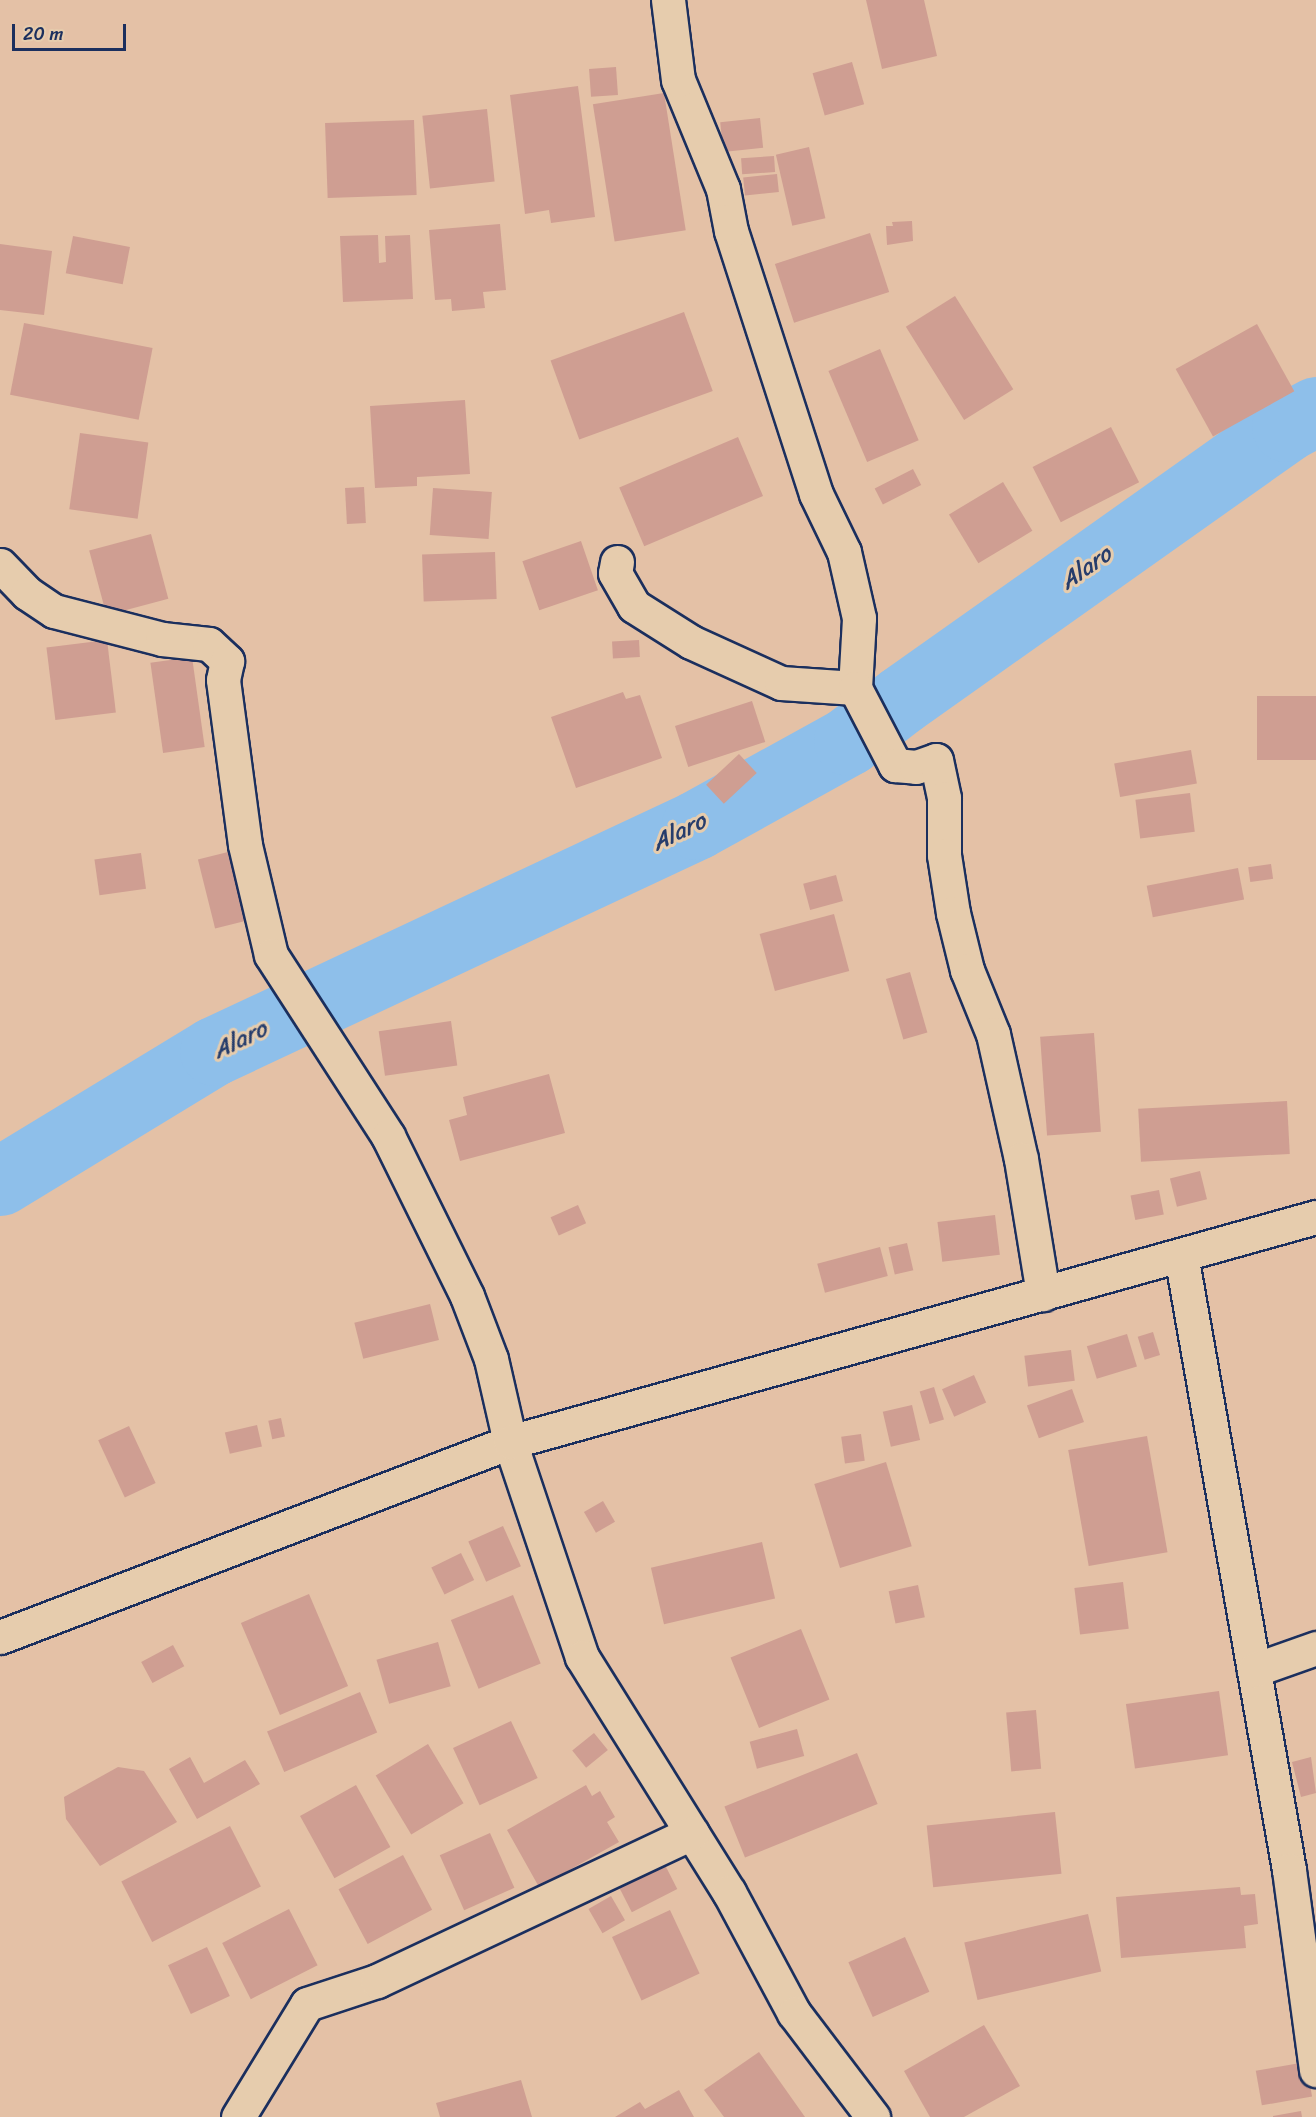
<!DOCTYPE html>
<style>
body{margin:0}
#map{position:relative;width:1316px;height:2117px;overflow:hidden;background:#e4c1a6;font-family:Sriracha,sans-serif}
div>[style]{position:absolute}
.river>*{height:69px;margin:-34.5px;padding:0 34.5px;transform-origin:34.5px;border-radius:34.5px;background:#8ebfea}
.building>*{inset:0;background:#cf9e92;transform-origin:0 0}
.roads{filter:drop-shadow(2px 0 #1b2f5e) drop-shadow(-2px 0 #1b2f5e) drop-shadow(0 2px #1b2f5e) drop-shadow(0 -2px #1b2f5e)}
.minor>*{height:33px;margin:-16.5px;padding:0 16.5px;transform-origin:16.5px;border-radius:16.5px;background:#e6ccad}
.tertiary>*{height:33px;margin:-16.5px;padding:0 16.5px;transform-origin:16.5px;border-radius:16.5px;background:#e6ccad}
span{translate:-50% -50%;white-space:nowrap;text-align:center;line-height:1.15;-webkit-text-stroke:6px #e6ccad;paint-order:stroke}
.water-label{font-size:24px;color:#263d6c;font-style:italic}
.scale{position:absolute;left:12px;top:24px;width:114px;height:27px;box-sizing:border-box;border:3px solid #1b2f5e;border-top:0;padding-left:8px;font-size:18px;line-height:21px;white-space:nowrap;color:#1b2f5e;-webkit-text-stroke:4px #e6ccad;paint-order:stroke}
</style>
<div id="map">
<div class="river">
<i style="left:0;top:1181px;width:250px;rotate:-31.3deg"></i>
<i style="left:214px;top:1051px;width:532px;rotate:-25.12deg"></i>
<i style="left:696px;top:825px;width:174px;rotate:-28.9deg"></i>
<i style="left:848px;top:741px;width:67px;rotate:-37.7deg"></i>
<i style="left:901px;top:700px;width:472px;rotate:-35.3deg"></i>
<i style="left:1286px;top:427px;width:34px;rotate:-28deg"></i>
</div>
<div class="building">
<i style="clip-path:polygon(866px 0,924px 0,937px 56px,882px 69px)"></i>
<i style="left:852px;top:62px;width:44px;height:41px;rotate:74deg"></i>
<i style="left:616px;top:67px;width:28px;height:27px;rotate:86deg"></i>
<i style="clip-path:polygon(578px 86px,595px 217px,551px 223px,549px 210px,525px 214px,510px 95px)"></i>
<i style="left:664px;top:93px;width:139px;height:72px;rotate:81deg"></i>
<i style="left:487px;top:109px;width:73px;height:65px;rotate:84deg"></i>
<i style="left:760px;top:118px;width:30px;height:40px;rotate:84deg"></i>
<i style="left:414px;top:120px;width:75px;height:89px;rotate:88deg"></i>
<i style="left:809px;top:147px;width:73px;height:34px;rotate:77deg"></i>
<i style="left:774px;top:156px;width:16px;height:33px;rotate:86deg"></i>
<i style="left:777px;top:174px;width:18px;height:34px;rotate:84deg"></i>
<i style="clip-path:polygon(912px 221px,913px 241px,887px 245px,886px 226px,893px 226px,892px 222px)"></i>
<i style="clip-path:polygon(500px 224px,506px 290px,483px 292px,485px 308px,452px 311px,451px 299px,435px 300px,429px 230px)"></i>
<i style="left:870px;top:233px;width:62px;height:100px;rotate:72deg"></i>
<i style="clip-path:polygon(378px 235px,379px 263px,386px 262px,385px 236px,410px 235px,413px 299px,343px 302px,340px 236px)"></i>
<i style="left:73px;top:236px;width:58px;height:38px;rotate:11deg"></i>
<i style="clip-path:polygon(0 244px,52px 251px,44px 315px,0 310px)"></i>
<i style="left:955px;top:296px;width:110px;height:58px;rotate:58deg"></i>
<i style="left:684px;top:312px;width:84px;height:142px;rotate:70deg"></i>
<i style="left:24px;top:323px;width:131px;height:73px;rotate:11deg"></i>
<i style="left:1257px;top:324px;width:77px;height:93px;rotate:61deg"></i>
<i style="left:880px;top:349px;width:99px;height:56px;rotate:67deg"></i>
<i style="clip-path:polygon(465px 400px,470px 474px,417px 477px,417px 486px,375px 488px,370px 406px)"></i>
<i style="left:1111px;top:427px;width:62px;height:88px;rotate:63deg"></i>
<i style="left:80px;top:433px;width:69px;height:77px;rotate:8deg"></i>
<i style="left:738px;top:437px;width:64px;height:129px;rotate:67deg"></i>
<i style="left:913px;top:469px;width:18px;height:43px;rotate:63deg"></i>
<i style="left:1003px;top:482px;width:57px;height:63px;rotate:59deg"></i>
<i style="left:364px;top:487px;width:36px;height:19px;rotate:87deg"></i>
<i style="left:433px;top:488px;width:59px;height:47px;rotate:4deg"></i>
<i style="left:151px;top:534px;width:67px;height:64px;rotate:75deg"></i>
<i style="left:581px;top:541px;width:52px;height:62px;rotate:71deg"></i>
<i style="left:495px;top:552px;width:47px;height:73px;rotate:88deg"></i>
<i style="left:107px;top:640px;width:73px;height:61px;rotate:83deg"></i>
<i style="left:639px;top:640px;width:17px;height:27px;rotate:87deg"></i>
<i style="left:192px;top:657px;width:91px;height:42px;rotate:82deg"></i>
<i style="clip-path:polygon(623px 692px,626px 699px,640px 695px,662px 758px,576px 788px,551px 717px)"></i>
<i style="left:1316px;top:696px;width:64px;height:59px;rotate:90deg"></i>
<i style="left:752px;top:701px;width:43px;height:81px;rotate:72deg"></i>
<i style="left:1191px;top:750px;width:34px;height:78px;rotate:80deg"></i>
<i style="left:739px;top:754px;width:26px;height:45px;rotate:47deg"></i>
<i style="left:1190px;top:793px;width:39px;height:55px;rotate:83deg"></i>
<i style="left:228px;top:852px;width:71px;height:31px;rotate:76deg"></i>
<i style="left:141px;top:853px;width:36px;height:47px;rotate:82deg"></i>
<i style="left:1271px;top:864px;width:15px;height:23px;rotate:82deg"></i>
<i style="left:1238px;top:868px;width:32px;height:93px;rotate:79deg"></i>
<i style="left:836px;top:875px;width:27px;height:34px;rotate:75deg"></i>
<i style="left:834px;top:914px;width:59px;height:77px;rotate:75deg"></i>
<i style="left:910px;top:972px;width:63px;height:25px;rotate:74deg"></i>
<i style="left:451px;top:1021px;width:45px;height:73px;rotate:82deg"></i>
<i style="left:1094px;top:1033px;width:99px;height:54px;rotate:86deg"></i>
<i style="clip-path:polygon(549px 1074px,565px 1133px,460px 1161px,449px 1120px,467px 1115px,463px 1097px)"></i>
<i style="left:1287px;top:1101px;width:53px;height:149px;rotate:87deg"></i>
<i style="left:1200px;top:1171px;width:29px;height:31px;rotate:76deg"></i>
<i style="left:1159px;top:1190px;width:25px;height:29px;rotate:79deg"></i>
<i style="left:578px;top:1205px;width:20px;height:30px;rotate:66deg"></i>
<i style="left:995px;top:1215px;width:40px;height:58px;rotate:83deg"></i>
<i style="left:907px;top:1243px;width:28px;height:19px;rotate:77deg"></i>
<i style="left:880px;top:1247px;width:30px;height:65px;rotate:75deg"></i>
<i style="left:430px;top:1304px;width:37px;height:78px;rotate:76deg"></i>
<i style="left:1153px;top:1332px;width:24px;height:16px;rotate:73deg"></i>
<i style="left:1127px;top:1334px;width:34px;height:42px;rotate:73deg"></i>
<i style="left:1071px;top:1350px;width:31px;height:47px;rotate:83deg"></i>
<i style="left:974px;top:1375px;width:30px;height:35px;rotate:66deg"></i>
<i style="left:934px;top:1387px;width:34px;height:15px;rotate:73deg"></i>
<i style="left:1072px;top:1389px;width:35px;height:48px;rotate:70deg"></i>
<i style="left:912px;top:1405px;width:36px;height:30px;rotate:77deg"></i>
<i style="left:281px;top:1418px;width:19px;height:13px;rotate:78deg"></i>
<i style="left:257px;top:1425px;width:22px;height:33px;rotate:77deg"></i>
<i style="left:129px;top:1426px;width:63px;height:34px;rotate:65deg"></i>
<i style="left:861px;top:1434px;width:27px;height:20px;rotate:82deg"></i>
<i style="left:1147px;top:1436px;width:118px;height:80px;rotate:80deg"></i>
<i style="left:886px;top:1462px;width:88px;height:75px;rotate:73deg"></i>
<i style="left:603px;top:1501px;width:24px;height:22px;rotate:60deg"></i>
<i style="left:503px;top:1526px;width:44px;height:38px;rotate:66deg"></i>
<i style="left:762px;top:1542px;width:58px;height:114px;rotate:77deg"></i>
<i style="left:461px;top:1553px;width:30px;height:33px;rotate:64deg"></i>
<i style="left:1123px;top:1582px;width:47px;height:49px;rotate:83deg"></i>
<i style="left:918px;top:1585px;width:33px;height:30px;rotate:78deg"></i>
<i style="left:309px;top:1594px;width:100px;height:74px;rotate:67deg"></i>
<i style="left:513px;top:1595px;width:74px;height:67px;rotate:68deg"></i>
<i style="left:801px;top:1629px;width:76px;height:76px;rotate:68deg"></i>
<i style="left:438px;top:1642px;width:46px;height:64px;rotate:74deg"></i>
<i style="left:173px;top:1645px;width:24px;height:36px;rotate:62deg"></i>
<i style="left:1219px;top:1691px;width:65px;height:94px;rotate:82deg"></i>
<i style="left:360px;top:1692px;width:44px;height:101px;rotate:67deg"></i>
<i style="left:1036px;top:1710px;width:59px;height:30px;rotate:85deg"></i>
<i style="left:511px;top:1721px;width:63px;height:64px;rotate:65deg"></i>
<i style="left:797px;top:1729px;width:28px;height:49px;rotate:75deg"></i>
<i style="left:594px;top:1733px;width:22px;height:28px;rotate:51deg"></i>
<i style="left:428px;top:1744px;width:69px;height:61px;rotate:59deg"></i>
<i style="left:857px;top:1753px;width:55px;height:143px;rotate:68deg"></i>
<i style="clip-path:polygon(190px 1757px,204px 1783px,245px 1760px,260px 1784px,197px 1819px,169px 1769px)"></i>
<i style="clip-path:polygon(1311px 1757px,1316px 1793px,1301px 1797px,1292px 1762px)"></i>
<i style="clip-path:polygon(118px 1767px,144px 1771px,177px 1822px,100px 1866px,66px 1819px,64px 1797px)"></i>
<i style="left:356px;top:1785px;width:71px;height:64px;rotate:61deg"></i>
<i style="clip-path:polygon(586px 1785px,592px 1796px,600px 1791px,615px 1817px,607px 1822px,619px 1842px,539px 1887px,507px 1830px)"></i>
<i style="left:1055px;top:1812px;width:62px;height:129px;rotate:84deg"></i>
<i style="left:230px;top:1826px;width:68px;height:122px;rotate:63deg"></i>
<i style="left:490px;top:1833px;width:60px;height:55px;rotate:66deg"></i>
<i style="left:403px;top:1855px;width:62px;height:73px;rotate:62deg"></i>
<i style="left:665px;top:1865px;width:27px;height:51px;rotate:63deg"></i>
<i style="clip-path:polygon(1240px 1887px,1241px 1895px,1255px 1894px,1258px 1924px,1244px 1926px,1246px 1948px,1121px 1958px,1116px 1897px)"></i>
<i style="left:611px;top:1896px;width:28px;height:26px;rotate:60deg"></i>
<i style="left:289px;top:1909px;width:63px;height:75px;rotate:63deg"></i>
<i style="left:670px;top:1910px;width:70px;height:64px;rotate:65deg"></i>
<i style="left:1088px;top:1914px;width:59px;height:127px;rotate:77deg"></i>
<i style="left:905px;top:1937px;width:60px;height:62px;rotate:66deg"></i>
<i style="left:207px;top:1947px;width:54px;height:43px;rotate:65deg"></i>
<i style="clip-path:polygon(984px 2025px,1020px 2086px,964px 2117px,930px 2117px,904px 2071px)"></i>
<i style="clip-path:polygon(759px 2052px,805px 2117px,724px 2117px,704px 2090px)"></i>
<i style="left:1306px;top:2062px;width:35px;height:51px;rotate:80deg"></i>
<i style="clip-path:polygon(521px 2080px,532px 2117px,440px 2117px,436px 2103px)"></i>
<i style="clip-path:polygon(679px 2090px,694px 2117px,615px 2117px,640px 2102px,645px 2109px)"></i>
<i style="clip-path:polygon(1301px 2111px,1302px 2117px,1273px 2117px,1273px 2116px)"></i>
</div>
<div class="roads">
<div class="minor">
<i style="left:617px;top:562px;width:11px;rotate:100deg"></i>
<i style="left:615px;top:573px;width:38px;rotate:60deg"></i>
<i style="left:634px;top:606px;width:67px;rotate:32.3deg"></i>
<i style="left:691px;top:642px;width:99px;rotate:24.5deg"></i>
<i style="left:781px;top:683px;width:74px;rotate:3.9deg"></i>
<i style="left:855px;top:688px;width:70px;rotate:-86.7deg"></i>
<i style="left:859px;top:618px;width:68px;rotate:-102.8deg"></i>
<i style="left:844px;top:552px;width:64px;rotate:-115.8deg"></i>
<i style="left:816px;top:494px;width:276px;rotate:-107.9deg"></i>
<i style="left:731px;top:231px;width:43px;rotate:-100.8deg"></i>
<i style="left:723px;top:189px;width:118px;rotate:-112.4deg"></i>
<i style="left:678px;top:80px;width:81px;rotate:-97.1deg"></i>
<i style="left:0;top:565px;width:39px;rotate:46deg"></i>
<i style="left:27px;top:593px;width:32px;rotate:34deg"></i>
<i style="left:54px;top:611px;width:112px;rotate:14.5deg"></i>
<i style="left:162px;top:639px;width:47px;rotate:6.1deg"></i>
<i style="left:209px;top:644px;width:25px;rotate:43deg"></i>
<i style="left:227px;top:661px;width:19px;rotate:102deg"></i>
<i style="left:223px;top:680px;width:166px;rotate:82.4deg"></i>
<i style="left:245px;top:845px;width:113px;rotate:76.7deg"></i>
<i style="left:271px;top:955px;width:216px;rotate:57.1deg"></i>
<i style="left:388px;top:1136px;width:178px;rotate:63.7deg"></i>
<i style="left:467px;top:1296px;width:67px;rotate:69.1deg"></i>
<i style="left:491px;top:1359px;width:85px;rotate:77.1deg"></i>
<i style="left:510px;top:1442px;width:227px;rotate:71.5deg"></i>
<i style="left:582px;top:1657px;width:277px;rotate:58deg"></i>
<i style="left:729px;top:1892px;width:137px;rotate:61.8deg"></i>
<i style="left:794px;top:2013px;width:131px;rotate:52.8deg"></i>
<i style="left:855px;top:688px;width:87px;rotate:62.5deg"></i>
<i style="left:895px;top:765px;width:21px;rotate:5deg"></i>
<i style="left:916px;top:767px;width:21px;rotate:-19deg"></i>
<i style="left:936px;top:760px;width:39px;rotate:78deg"></i>
<i style="left:944px;top:798px;width:57px;rotate:90deg"></i>
<i style="left:944px;top:855px;width:59px;rotate:81.2deg"></i>
<i style="left:953px;top:913px;width:59px;rotate:76.2deg"></i>
<i style="left:967px;top:970px;width:69px;rotate:67.9deg"></i>
<i style="left:993px;top:1034px;width:128px;rotate:77.4deg"></i>
<i style="left:1021px;top:1159px;width:137px;rotate:80.7deg"></i>
<i style="left:1181px;top:1255px;width:624px;rotate:80.04deg"></i>
<i style="left:1289px;top:1870px;width:202px;rotate:82.3deg"></i>
<i style="left:1254px;top:1670px;width:66px;rotate:-19.5deg"></i>
<i style="left:238px;top:2117px;width:132px;rotate:-58.6deg"></i>
<i style="left:307px;top:2004px;width:74px;rotate:-18.2deg"></i>
<i style="left:377px;top:1981px;width:348px;rotate:-25.2deg"></i>
</div>
<div class="tertiary">
<i style="left:0;top:1637px;width:546px;rotate:-20.92deg"></i>
<i style="left:510px;top:1442px;width:837px;rotate:-15.6deg"></i>
</div>
</div>
<div class="water-label">
<span style="left:1086px;top:568px;rotate:-35deg">Alaro</span>
<span style="left:679px;top:832px;rotate:-26deg">Alaro</span>
<span style="left:240px;top:1040px;rotate:-26deg">Alaro</span>
</div>
<div class="scale">20 m</div>
</div>
